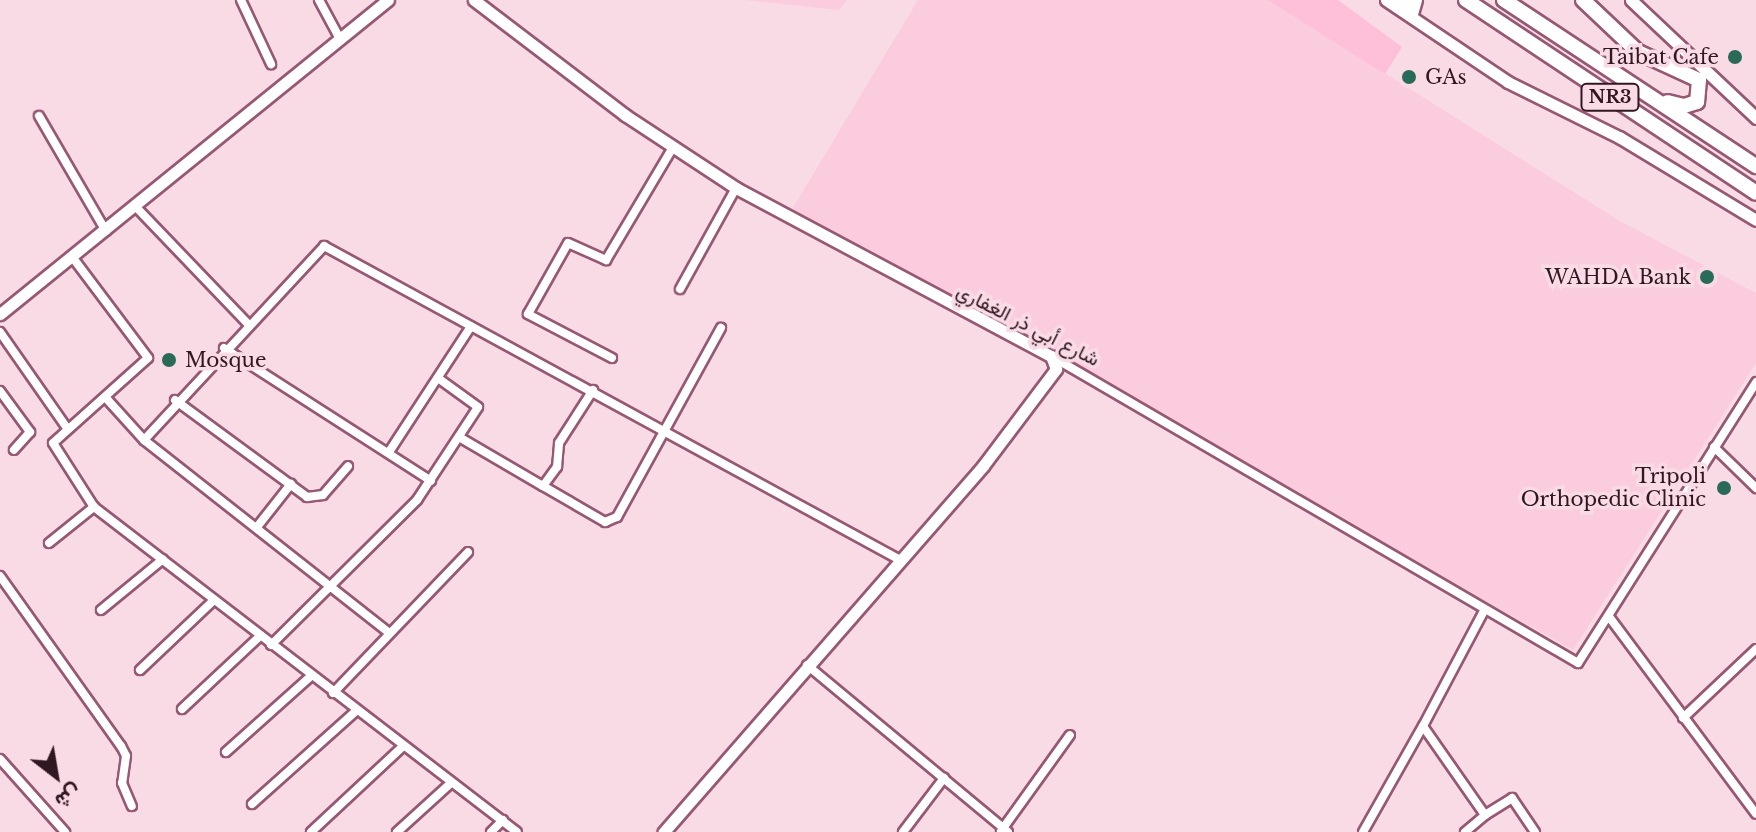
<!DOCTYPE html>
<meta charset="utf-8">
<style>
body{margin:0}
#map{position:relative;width:1756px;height:832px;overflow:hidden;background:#f9dbe6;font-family:"Libre Baskerville",Vazirmatn,serif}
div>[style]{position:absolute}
.built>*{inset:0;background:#fbcbde}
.green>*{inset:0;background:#febfd9}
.roads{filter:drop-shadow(2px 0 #965873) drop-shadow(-2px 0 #965873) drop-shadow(0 2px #965873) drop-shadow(0 -2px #965873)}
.street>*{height:8px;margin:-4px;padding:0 4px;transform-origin:4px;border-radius:4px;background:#fff}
.secondary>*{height:11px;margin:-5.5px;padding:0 5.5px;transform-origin:5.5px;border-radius:5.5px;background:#fff}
.highway>*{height:14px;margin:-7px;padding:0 7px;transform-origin:7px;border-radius:7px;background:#fff}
.dots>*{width:22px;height:22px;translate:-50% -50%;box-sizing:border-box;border:4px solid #f9dbe6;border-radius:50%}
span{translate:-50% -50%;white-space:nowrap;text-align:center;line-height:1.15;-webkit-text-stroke:7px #f9dbe6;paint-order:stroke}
.shield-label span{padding:2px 6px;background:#f9dbe6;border:2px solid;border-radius:6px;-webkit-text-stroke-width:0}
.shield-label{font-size:18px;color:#311722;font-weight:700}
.poi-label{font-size:20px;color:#311722}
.right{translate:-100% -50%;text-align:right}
.left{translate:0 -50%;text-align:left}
.street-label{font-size:20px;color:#311722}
.north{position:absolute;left:16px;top:736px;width:80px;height:80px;-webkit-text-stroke:6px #f9dbe6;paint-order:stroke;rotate:149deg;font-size:22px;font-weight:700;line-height:32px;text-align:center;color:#311722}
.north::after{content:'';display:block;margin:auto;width:28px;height:36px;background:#311722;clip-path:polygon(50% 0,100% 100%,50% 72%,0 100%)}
</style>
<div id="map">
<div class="built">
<i style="clip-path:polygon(745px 0,847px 0,839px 10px)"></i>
<i style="clip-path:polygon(918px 0,1269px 0,1618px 220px,1756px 293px,1756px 363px,1573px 650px,791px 211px)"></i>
</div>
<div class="green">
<i style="clip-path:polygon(1268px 0,1338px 0,1402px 47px,1385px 74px)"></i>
</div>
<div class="roads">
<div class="street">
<i style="left:241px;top:0;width:71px;rotate:64.9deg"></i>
<i style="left:319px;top:0;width:44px;rotate:61.7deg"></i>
<i style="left:39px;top:116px;width:133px;rotate:59.8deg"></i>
<i style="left:135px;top:206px;width:163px;rotate:46.2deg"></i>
<i style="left:73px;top:258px;width:125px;rotate:53.1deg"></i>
<i style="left:148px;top:358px;width:127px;rotate:138.2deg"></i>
<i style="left:53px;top:443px;width:76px;rotate:57.4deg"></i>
<i style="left:94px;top:507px;width:533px;rotate:37.54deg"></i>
<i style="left:680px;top:289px;width:115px;rotate:-61deg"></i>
<i style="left:0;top:332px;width:117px;rotate:55.1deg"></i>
<i style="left:224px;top:348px;width:246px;rotate:32.7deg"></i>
<i style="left:1051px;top:356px;width:610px;rotate:30.22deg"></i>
<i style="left:1578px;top:663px;width:333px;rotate:-57.6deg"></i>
<i style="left:612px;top:358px;width:95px;rotate:-152.4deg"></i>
<i style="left:528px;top:314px;width:81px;rotate:-60.6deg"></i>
<i style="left:568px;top:243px;width:42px;rotate:24.1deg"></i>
<i style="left:606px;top:260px;width:131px;rotate:-59.3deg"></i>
<i style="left:0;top:391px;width:51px;rotate:53.8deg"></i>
<i style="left:30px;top:432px;width:24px;rotate:132deg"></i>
<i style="left:106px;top:398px;width:57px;rotate:47.9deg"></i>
<i style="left:144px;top:440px;width:312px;rotate:38.2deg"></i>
<i style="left:175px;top:400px;width:164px;rotate:36.3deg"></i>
<i style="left:307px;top:497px;width:16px;rotate:-7deg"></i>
<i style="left:323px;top:495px;width:38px;rotate:-49deg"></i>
<i style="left:459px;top:437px;width:97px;rotate:30.3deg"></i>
<i style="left:543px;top:486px;width:24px;rotate:-54deg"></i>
<i style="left:557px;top:467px;width:24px;rotate:-85deg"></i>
<i style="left:559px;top:443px;width:63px;rotate:-57.3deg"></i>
<i style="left:144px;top:440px;width:265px;rotate:-47.1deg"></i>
<i style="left:324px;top:246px;width:658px;rotate:28.59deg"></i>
<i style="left:1714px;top:447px;width:59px;rotate:44.3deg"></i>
<i style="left:389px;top:452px;width:150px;rotate:-56.9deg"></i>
<i style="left:543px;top:486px;width:72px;rotate:30.1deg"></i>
<i style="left:605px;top:522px;width:13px;rotate:-23deg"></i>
<i style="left:617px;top:517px;width:216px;rotate:-61.2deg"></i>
<i style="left:257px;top:527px;width:55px;rotate:-51.7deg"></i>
<i style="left:49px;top:543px;width:58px;rotate:-38.7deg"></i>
<i style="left:0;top:576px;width:209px;rotate:54.6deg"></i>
<i style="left:121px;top:746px;width:11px;rotate:63deg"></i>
<i style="left:126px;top:756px;width:27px;rotate:98deg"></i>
<i style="left:122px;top:783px;width:25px;rotate:67deg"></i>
<i style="left:101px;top:610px;width:80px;rotate:-39.4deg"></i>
<i style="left:1610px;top:618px;width:244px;rotate:53.3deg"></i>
<i style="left:271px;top:645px;width:206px;rotate:-44.8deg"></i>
<i style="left:417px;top:500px;width:111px;rotate:-56.7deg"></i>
<i style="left:478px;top:407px;width:49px;rotate:-144.1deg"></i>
<i style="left:807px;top:665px;width:261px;rotate:39.7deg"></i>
<i style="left:140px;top:670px;width:102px;rotate:-43.4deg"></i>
<i style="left:333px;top:693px;width:195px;rotate:-46.2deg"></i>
<i style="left:182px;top:709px;width:107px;rotate:-43.1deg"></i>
<i style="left:1683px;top:718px;width:100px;rotate:-43.4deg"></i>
<i style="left:226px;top:752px;width:114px;rotate:-41.8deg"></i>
<i style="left:0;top:759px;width:98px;rotate:48.3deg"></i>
<i style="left:252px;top:804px;width:141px;rotate:-41.8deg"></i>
<i style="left:1485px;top:815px;width:32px;rotate:-32deg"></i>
<i style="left:1512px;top:798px;width:41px;rotate:55.9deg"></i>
<i style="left:1001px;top:831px;width:118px;rotate:-54.3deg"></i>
<i style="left:311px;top:832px;width:125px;rotate:-43deg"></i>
<i style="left:397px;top:832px;width:74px;rotate:-42.3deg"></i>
<i style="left:491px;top:832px;width:17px;rotate:-45deg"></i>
<i style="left:903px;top:832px;width:68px;rotate:-52.8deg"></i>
<i style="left:1363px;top:832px;width:122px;rotate:-60.5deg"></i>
<i style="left:1465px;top:832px;width:26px;rotate:-40deg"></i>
<i style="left:1485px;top:815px;width:108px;rotate:-124.9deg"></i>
<i style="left:1423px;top:726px;width:130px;rotate:-62.1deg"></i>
</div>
<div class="secondary">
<i style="left:474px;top:0;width:190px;rotate:37.3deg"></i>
<i style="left:625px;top:115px;width:133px;rotate:33.3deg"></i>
<i style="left:736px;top:188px;width:357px;rotate:28.1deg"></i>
<i style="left:1051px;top:356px;width:14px;rotate:69deg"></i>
<i style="left:1056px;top:369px;width:121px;rotate:127deg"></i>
<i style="left:983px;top:466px;width:486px;rotate:131.1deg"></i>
<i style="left:1386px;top:0;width:147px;rotate:33.9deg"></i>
<i style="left:1508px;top:82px;width:124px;rotate:26.4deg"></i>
<i style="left:1619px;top:137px;width:160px;rotate:31.2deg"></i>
<i style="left:1631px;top:0;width:172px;rotate:43.3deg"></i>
<i style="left:0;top:314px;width:499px;rotate:-39deg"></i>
</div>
<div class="highway">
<i style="left:1466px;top:0;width:348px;rotate:33.6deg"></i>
<i style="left:1504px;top:0;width:302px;rotate:33.4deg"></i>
<i style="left:1583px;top:0;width:76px;rotate:43.4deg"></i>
<i style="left:1638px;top:52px;width:67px;rotate:24.7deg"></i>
<i style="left:1699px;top:80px;width:22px;rotate:95deg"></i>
<i style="left:1697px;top:102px;width:14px;rotate:163deg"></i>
<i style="left:1684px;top:106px;width:17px;rotate:-167deg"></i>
<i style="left:1398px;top:6px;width:8px;rotate:-45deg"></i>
<i style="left:1411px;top:14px;width:15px;rotate:-74deg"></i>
</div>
</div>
<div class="dots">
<i style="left:1735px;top:57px;background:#2a6a59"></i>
<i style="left:1409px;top:77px;background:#2a6a59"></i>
<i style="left:1707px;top:277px;background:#2a6a59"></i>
<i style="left:169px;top:360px;background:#2a6a59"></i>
<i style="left:1724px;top:488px;background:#2a6a59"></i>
</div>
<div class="shield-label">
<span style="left:1610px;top:97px">NR3</span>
</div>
<div class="poi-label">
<span class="right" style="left:1719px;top:57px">Taibat Cafe</span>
<span class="left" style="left:1425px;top:77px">GAs</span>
<span class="right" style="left:1691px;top:277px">WAHDA Bank</span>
<span class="left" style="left:185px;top:360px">Mosque</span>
<span class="right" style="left:1706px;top:488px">Tripoli<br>Orthopedic Clinic</span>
</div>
<div class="street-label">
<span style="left:1028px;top:325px;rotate:27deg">شارع أبي ذر الغفاري</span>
</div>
<div class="north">ش</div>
</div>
